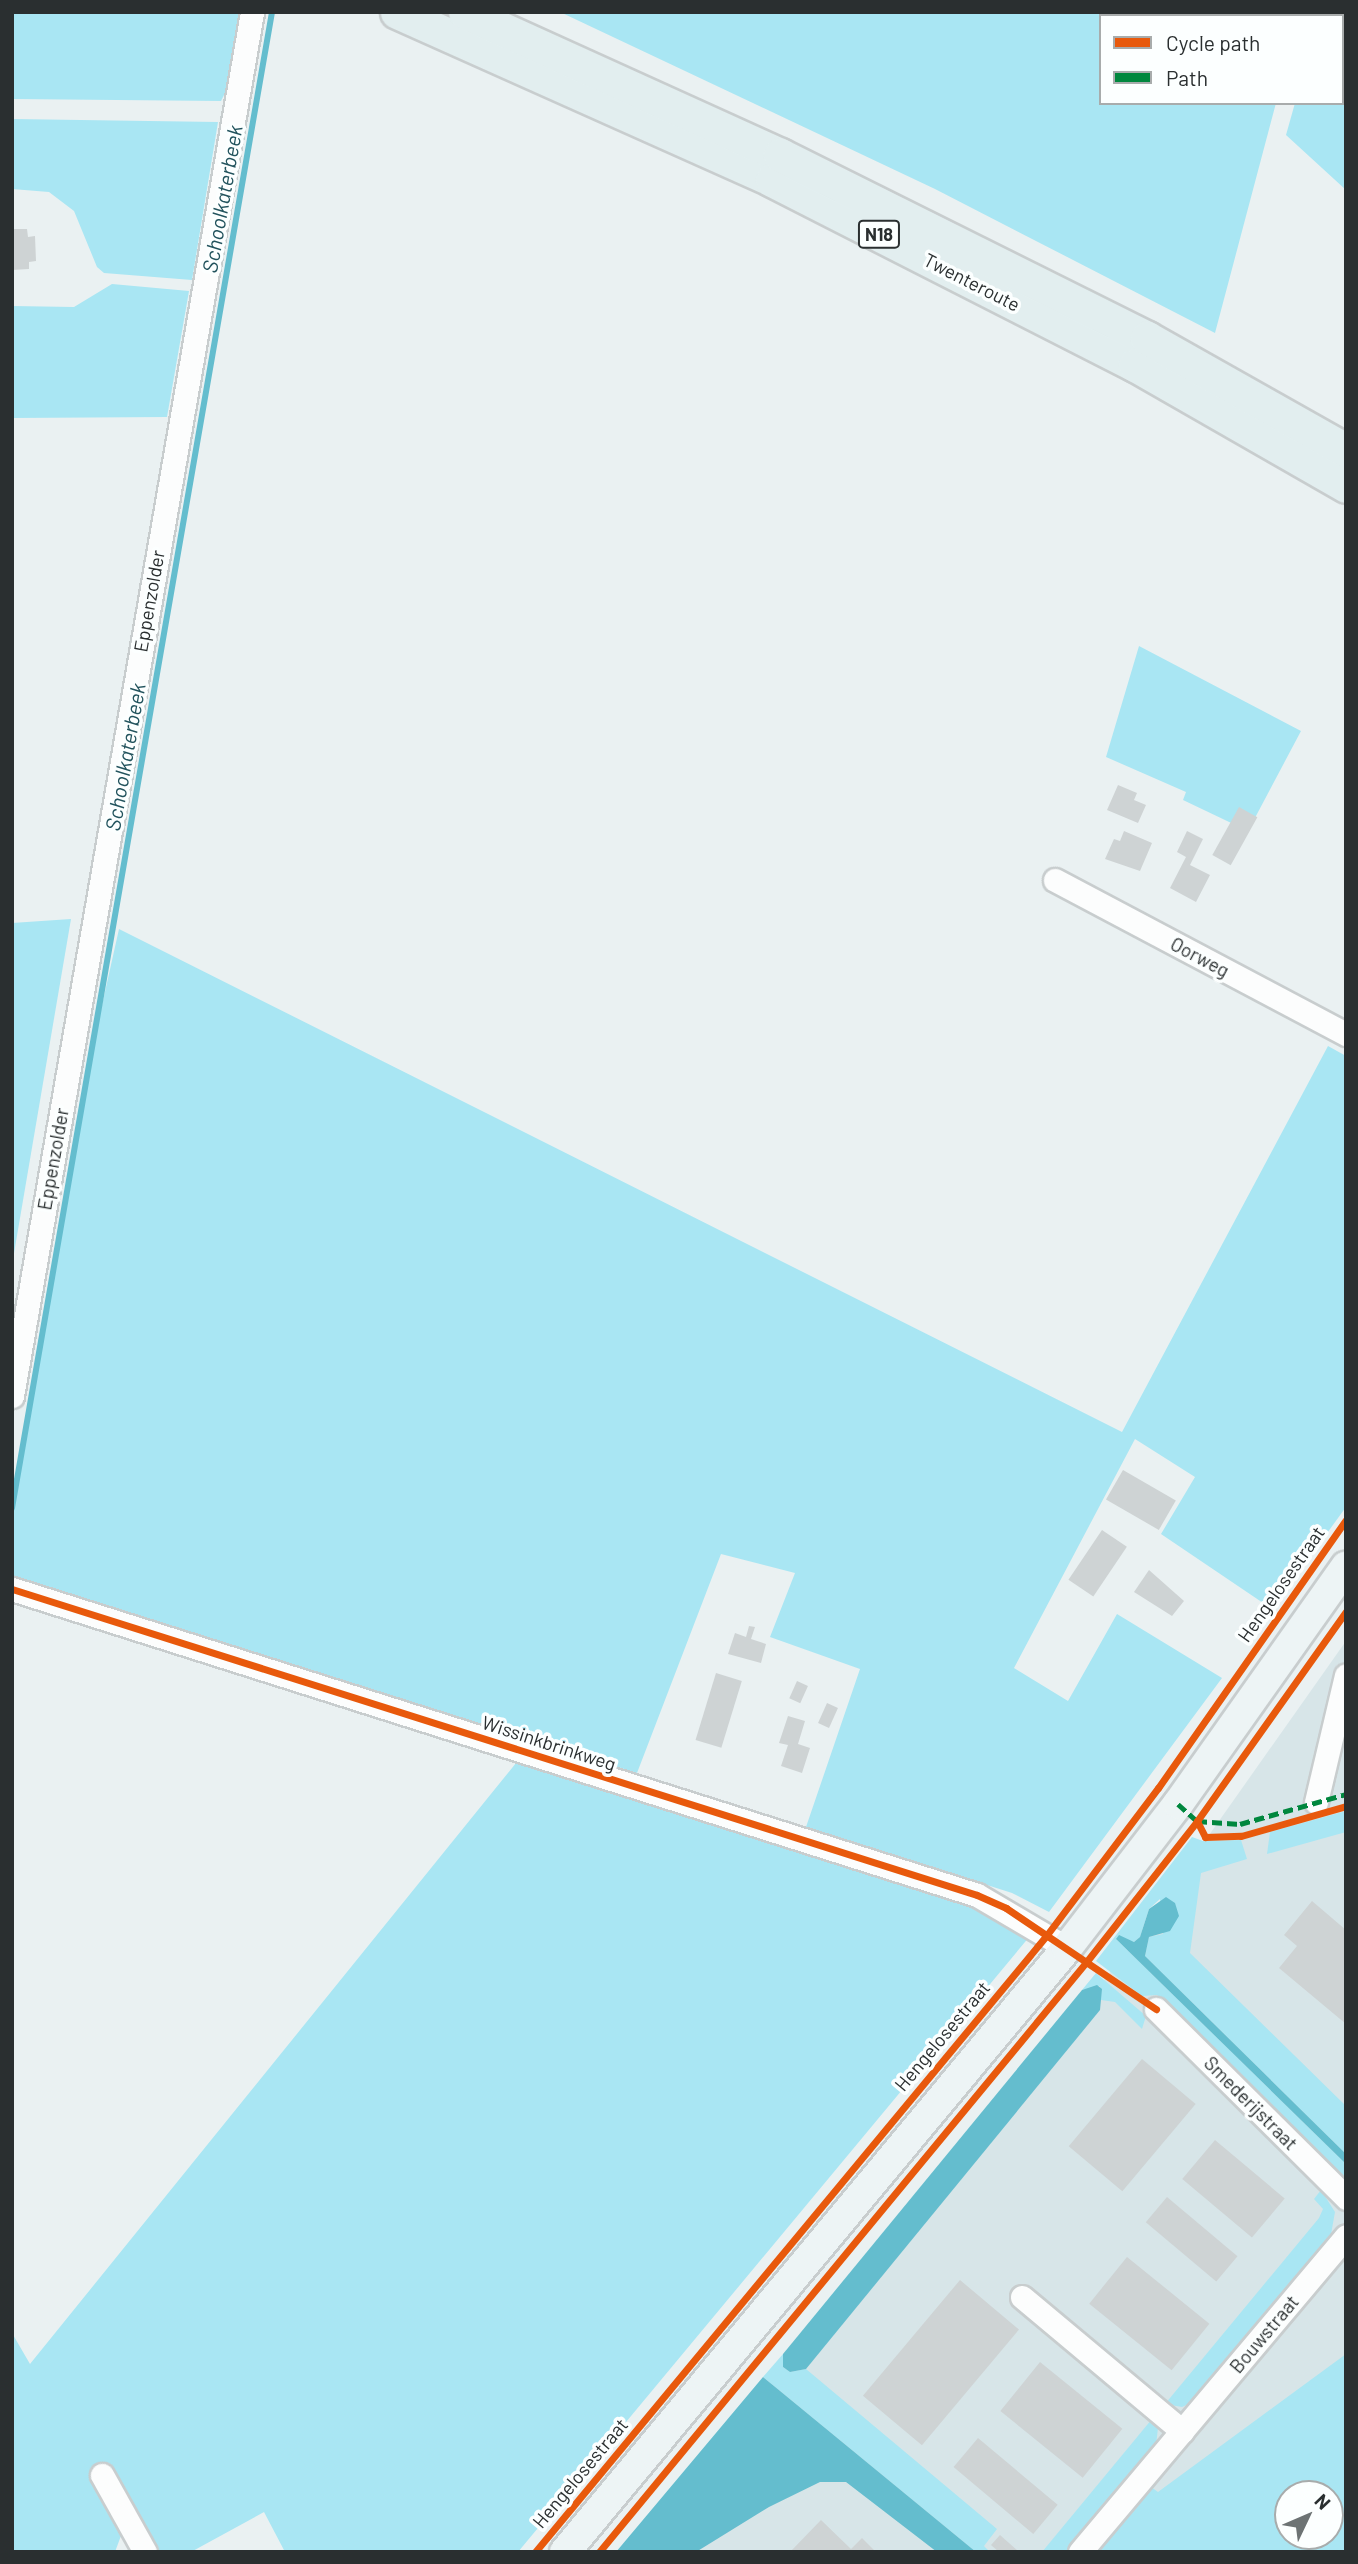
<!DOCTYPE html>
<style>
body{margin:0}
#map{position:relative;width:1358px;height:2564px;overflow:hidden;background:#eaf1f2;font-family:Barlow,sans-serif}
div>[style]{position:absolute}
.built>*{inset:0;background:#d7e5e8}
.green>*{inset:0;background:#a9e6f3}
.water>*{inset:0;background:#64bdce}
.stream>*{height:6px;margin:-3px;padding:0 3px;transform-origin:3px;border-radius:3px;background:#64bdce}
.building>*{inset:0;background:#ced3d4;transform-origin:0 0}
.roads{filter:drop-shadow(2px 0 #c8cdce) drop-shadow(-2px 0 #c8cdce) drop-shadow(0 2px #c8cdce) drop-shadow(0 -2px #c8cdce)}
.minor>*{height:23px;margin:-11.5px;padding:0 11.5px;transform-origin:11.5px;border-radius:11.5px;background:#fcfdfd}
.major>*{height:30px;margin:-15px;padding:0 15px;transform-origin:15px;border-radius:15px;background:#edf4f5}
.highway>*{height:33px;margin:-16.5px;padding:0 16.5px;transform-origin:16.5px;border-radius:16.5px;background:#e2eeef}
.quiet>*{height:5px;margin-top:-2.5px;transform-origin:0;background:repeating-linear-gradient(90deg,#00873e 0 10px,transparent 0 15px)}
.cycleway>*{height:7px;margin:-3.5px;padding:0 3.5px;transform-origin:3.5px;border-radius:3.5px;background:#e8590c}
span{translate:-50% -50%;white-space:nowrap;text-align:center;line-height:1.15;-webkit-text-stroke:7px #fcffff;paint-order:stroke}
.shield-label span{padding:2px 5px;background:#fcffff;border:2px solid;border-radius:5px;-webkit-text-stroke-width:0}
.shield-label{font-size:18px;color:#2a2f30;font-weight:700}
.street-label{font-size:19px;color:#2a2f30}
.water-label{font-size:21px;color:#22535d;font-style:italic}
.frame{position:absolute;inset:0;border:14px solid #2a2f30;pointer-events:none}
.legend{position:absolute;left:1099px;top:14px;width:245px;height:91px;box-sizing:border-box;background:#fcffff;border:2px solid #a8acac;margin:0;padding:9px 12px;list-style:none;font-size:21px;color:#2a2f30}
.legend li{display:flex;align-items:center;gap:14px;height:35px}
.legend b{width:35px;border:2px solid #a8acac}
.north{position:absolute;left:1274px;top:2480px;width:70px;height:70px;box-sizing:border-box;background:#fcffff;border:2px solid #a8acac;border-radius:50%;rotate:46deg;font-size:19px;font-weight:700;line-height:28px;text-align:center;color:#2a2f30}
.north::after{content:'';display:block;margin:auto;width:24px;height:32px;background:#6d7374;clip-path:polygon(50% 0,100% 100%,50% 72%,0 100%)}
</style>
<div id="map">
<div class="built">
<i style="clip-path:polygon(1346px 1641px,1346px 2378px,1122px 2552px,635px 2552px,1123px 1957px)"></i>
</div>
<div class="green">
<i style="clip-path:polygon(12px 12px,241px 12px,232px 79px,221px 101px,12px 99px)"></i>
<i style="clip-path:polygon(560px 12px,1303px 12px,1101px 16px,1101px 103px,1276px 103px,1215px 333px,935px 189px)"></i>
<i style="clip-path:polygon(1321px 12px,1346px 12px,1346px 190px,1286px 135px,1295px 103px,1342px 103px,1342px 16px,1320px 16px)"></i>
<i style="clip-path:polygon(12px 119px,218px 122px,192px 280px,104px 273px,97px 267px,74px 211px,49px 192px,12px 189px)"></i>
<i style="clip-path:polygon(112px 284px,189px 291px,167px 417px,12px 418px,12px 306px,74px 307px)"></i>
<i style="clip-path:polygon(1139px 646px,1301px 731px,1248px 831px,1183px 800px,1186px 792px,1106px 757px)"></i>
<i style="clip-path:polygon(71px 919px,12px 1265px,12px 923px)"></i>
<i style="clip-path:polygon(119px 929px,1122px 1432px,1328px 1046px,1346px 1056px,1346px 1507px,1272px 1609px,1161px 1534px,1195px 1477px,1135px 1439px,1014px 1668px,1068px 1701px,1117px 1614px,1222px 1678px,1049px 1912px,1012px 1893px,806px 1827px,860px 1669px,770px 1637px,795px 1573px,721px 1554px,637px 1773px,12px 1577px,12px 1508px,92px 1050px)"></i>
<i style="clip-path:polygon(516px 1763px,985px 1905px,1030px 1936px,518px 2552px,285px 2552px,264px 2512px,191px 2552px,131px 2552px,122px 2533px,115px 2552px,12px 2552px,12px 2333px,30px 2364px)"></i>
<i style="clip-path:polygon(1346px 1811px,1346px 1832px,1267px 1854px,1270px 1832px)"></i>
<i style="clip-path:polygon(1192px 1837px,1203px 1841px,1241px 1840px,1247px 1859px,1201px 1873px,1190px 1953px,1346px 2106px,1346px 2154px,1145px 1956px,1149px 1937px,1163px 1934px,1160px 1899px,1149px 1909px,1140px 1937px,1134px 1942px,1116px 1939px,1346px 2164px,1346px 2183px,1157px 1995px,1142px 1996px,1096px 1961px)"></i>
<i style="clip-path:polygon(1096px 1973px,1146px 2016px,1142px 2029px,1115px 2002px,1101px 2000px,1100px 1986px,1082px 1990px)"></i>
<i style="clip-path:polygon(1321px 2190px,1335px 2212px,1330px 2240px,1193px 2402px,1182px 2407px,1165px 2404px,1319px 2218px,1323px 2209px,1314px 2199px)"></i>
<i style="clip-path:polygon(783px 2354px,783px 2367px,790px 2372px,806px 2369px,997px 2529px,984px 2546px,990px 2552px,976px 2552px,763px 2377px)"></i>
<i style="clip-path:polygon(evenodd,1346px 2354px,1346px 2552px,1096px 2552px,1151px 2487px,1158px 2492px,1346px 2354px,1288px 2494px,1330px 2494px,1330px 2536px,1288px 2536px,1288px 2494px)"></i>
<i style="clip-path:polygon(1152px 2419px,1158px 2428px,1156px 2445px,1066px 2552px,1042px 2552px)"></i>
</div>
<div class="water">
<i style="clip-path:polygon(1166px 1897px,1175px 1903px,1179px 1916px,1170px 1931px,1149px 1937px,1145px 1956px,1346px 2154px,1346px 2164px,1116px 1939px,1119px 1935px,1134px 1942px,1140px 1937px,1149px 1909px)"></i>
<i style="clip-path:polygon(1097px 1985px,1102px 1989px,1100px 2010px,806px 2369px,790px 2372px,783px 2367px,783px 2354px,1082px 1990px)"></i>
<i style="clip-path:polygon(763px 2377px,976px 2552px,937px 2552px,846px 2482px,820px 2482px,769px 2507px,696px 2552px,616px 2552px)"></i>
</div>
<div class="stream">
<i style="left:12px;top:1508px;width:1518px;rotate:-80.14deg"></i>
</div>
<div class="building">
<i style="clip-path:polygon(12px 229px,27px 229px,28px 237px,35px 236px,36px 261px,29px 262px,29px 269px,12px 270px)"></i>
<i style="clip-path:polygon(1118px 785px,1137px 793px,1134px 800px,1146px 805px,1138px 823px,1107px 810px)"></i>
<i style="left:1239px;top:807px;width:21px;height:55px;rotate:29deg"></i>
<i style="clip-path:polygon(1124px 831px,1152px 843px,1140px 871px,1105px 859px,1114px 839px,1120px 841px)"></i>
<i style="clip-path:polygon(1187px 831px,1203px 839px,1190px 865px,1210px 875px,1196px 902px,1170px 888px,1186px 857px,1177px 852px)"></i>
<i style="left:1123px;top:1470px;width:61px;height:34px;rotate:30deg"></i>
<i style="left:1102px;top:1530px;width:30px;height:60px;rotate:34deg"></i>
<i style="clip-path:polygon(1149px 1570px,1184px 1601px,1172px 1616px,1134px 1592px)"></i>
<i style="clip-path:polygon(749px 1626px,755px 1627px,751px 1639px,766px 1644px,761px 1663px,728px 1654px,735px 1633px,746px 1637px)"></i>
<i style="left:716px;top:1673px;width:27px;height:70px;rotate:17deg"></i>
<i style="left:797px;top:1681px;width:12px;height:19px;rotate:24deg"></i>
<i style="left:827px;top:1703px;width:12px;height:22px;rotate:24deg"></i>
<i style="clip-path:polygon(788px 1716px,805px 1721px,798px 1744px,810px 1748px,802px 1773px,781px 1766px,788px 1745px,779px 1743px)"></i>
<i style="clip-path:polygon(1312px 1901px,1346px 1930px,1346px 2024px,1279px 1968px,1297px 1946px,1284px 1935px)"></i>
<i style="left:1142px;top:2059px;width:70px;height:114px;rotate:40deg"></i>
<i style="left:1215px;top:2140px;width:91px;height:51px;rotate:40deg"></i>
<i style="left:1167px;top:2197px;width:92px;height:33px;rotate:40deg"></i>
<i style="left:1127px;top:2257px;width:106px;height:60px;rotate:39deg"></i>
<i style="left:960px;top:2280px;width:77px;height:151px;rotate:40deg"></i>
<i style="left:1040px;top:2362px;width:106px;height:63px;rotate:39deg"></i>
<i style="left:978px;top:2438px;width:104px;height:38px;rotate:40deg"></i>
<i style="clip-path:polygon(821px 2520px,851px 2549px,862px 2538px,876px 2552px,790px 2552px)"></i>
<i style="clip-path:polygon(1000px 2535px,1019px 2552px,999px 2552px,991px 2545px)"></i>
</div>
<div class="roads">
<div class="minor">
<i style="left:1055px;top:880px;width:329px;rotate:27.9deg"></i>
<i style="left:12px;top:1396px;width:1405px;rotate:-80.16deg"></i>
<i style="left:12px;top:1589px;width:1012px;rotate:17.59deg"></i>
<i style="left:977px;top:1895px;width:104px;rotate:30.5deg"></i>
<i style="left:1316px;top:1802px;width:130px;rotate:-76.7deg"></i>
<i style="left:1156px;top:2009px;width:268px;rotate:44.8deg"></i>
<i style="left:1022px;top:2297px;width:209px;rotate:39.9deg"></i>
<i style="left:102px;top:2475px;width:88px;rotate:60.8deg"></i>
<i style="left:1080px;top:2552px;width:413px;rotate:-49.9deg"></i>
</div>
<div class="major">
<i style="left:565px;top:2552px;width:785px;rotate:-50.27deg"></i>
<i style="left:1067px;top:1948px;width:182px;rotate:-52.4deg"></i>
<i style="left:1178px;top:1804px;width:291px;rotate:-54.7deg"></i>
</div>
<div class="highway">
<i style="left:397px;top:12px;width:411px;rotate:24.1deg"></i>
<i style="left:772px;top:180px;width:407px;rotate:27deg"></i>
<i style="left:1135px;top:365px;width:243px;rotate:29.8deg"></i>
<i style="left:465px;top:12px;width:346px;rotate:24.4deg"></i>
<i style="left:780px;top:155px;width:410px;rotate:26.5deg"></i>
<i style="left:1147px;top:338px;width:228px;rotate:29.4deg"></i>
</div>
</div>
<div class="quiet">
<i style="left:1178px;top:1804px;width:25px;rotate:42deg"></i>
<i style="left:1197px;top:1821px;width:43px;rotate:4deg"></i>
<i style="left:1240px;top:1824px;width:110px;rotate:-15.8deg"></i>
</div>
<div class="cycleway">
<i style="left:12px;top:1589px;width:1012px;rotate:17.59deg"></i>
<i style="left:977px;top:1895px;width:32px;rotate:24deg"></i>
<i style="left:1006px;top:1908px;width:181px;rotate:34deg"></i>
<i style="left:1197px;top:1821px;width:18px;rotate:63deg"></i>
<i style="left:1205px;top:1837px;width:36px;rotate:-2deg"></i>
<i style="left:1241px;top:1836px;width:109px;rotate:-15.9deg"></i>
<i style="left:535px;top:2552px;width:800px;rotate:-50.32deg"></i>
<i style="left:1046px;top:1936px;width:186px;rotate:-52.9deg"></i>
<i style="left:1158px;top:1788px;width:327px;rotate:-55deg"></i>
<i style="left:599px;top:2552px;width:766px;rotate:-50.45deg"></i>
<i style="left:1087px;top:1961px;width:178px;rotate:-51.8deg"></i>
<i style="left:1197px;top:1821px;width:257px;rotate:-54.6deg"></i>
</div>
<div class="shield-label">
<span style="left:879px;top:234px">N18</span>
</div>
<div class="street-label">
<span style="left:972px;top:282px;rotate:27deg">Twenteroute</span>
<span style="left:149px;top:601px;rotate:-80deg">Eppenzolder</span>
<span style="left:1200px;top:957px;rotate:28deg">Oorweg</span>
<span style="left:53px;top:1159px;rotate:-80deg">Eppenzolder</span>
<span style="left:1281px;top:1584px;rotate:-55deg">Hengelosestraat</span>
<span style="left:549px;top:1743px;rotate:18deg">Wissinkbrinkweg</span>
<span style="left:942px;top:2036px;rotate:-50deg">Hengelosestraat</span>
<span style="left:1251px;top:2103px;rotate:45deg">Smederijstraat</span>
<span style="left:1264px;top:2334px;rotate:-50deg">Bouwstraat</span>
<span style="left:580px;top:2473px;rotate:-50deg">Hengelosestraat</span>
</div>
<div class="water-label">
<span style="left:222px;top:199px;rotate:-80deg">Schoolkaterbeek</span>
<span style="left:125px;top:757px;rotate:-80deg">Schoolkaterbeek</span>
</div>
<div class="frame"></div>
<ul class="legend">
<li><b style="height:9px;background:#e8590c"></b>Cycle path</li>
<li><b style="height:9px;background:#00873e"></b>Path</li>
</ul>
<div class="north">N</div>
</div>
